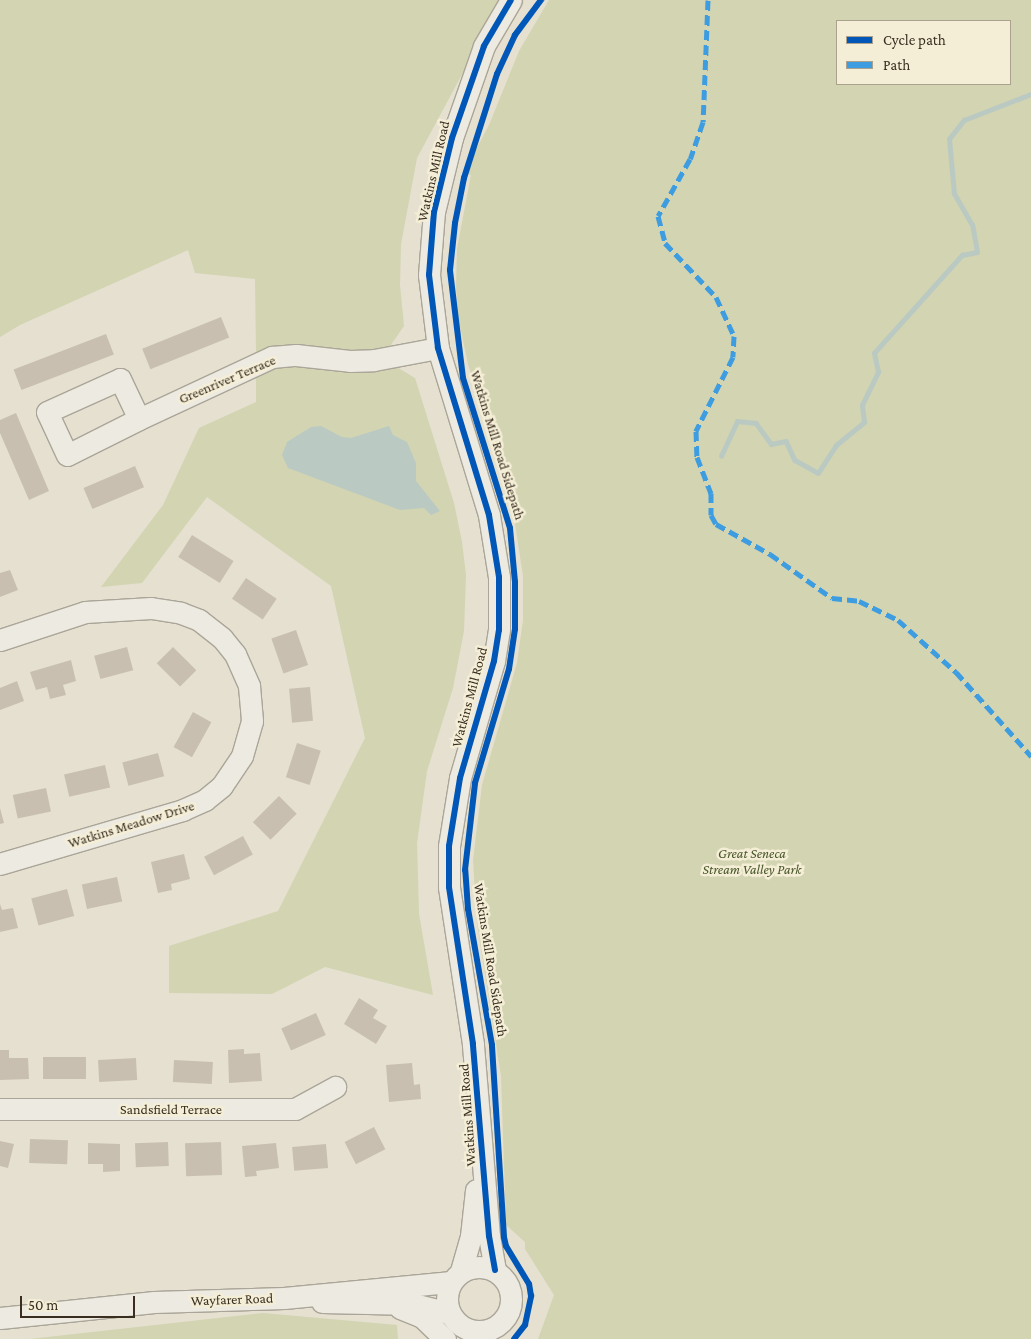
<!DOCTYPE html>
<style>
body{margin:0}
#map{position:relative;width:1031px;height:1339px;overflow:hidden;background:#e5e0cf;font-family:"Crimson Pro",serif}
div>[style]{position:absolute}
.green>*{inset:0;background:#d2d4b2}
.water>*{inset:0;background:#bacac2}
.stream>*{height:4.5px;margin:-2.25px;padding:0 2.25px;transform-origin:2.25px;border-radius:2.25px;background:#bacac2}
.building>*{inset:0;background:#c9bfb0;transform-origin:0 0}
.roads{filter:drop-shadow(1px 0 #aaa598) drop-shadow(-1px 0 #aaa598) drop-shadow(0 1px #aaa598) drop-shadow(0 -1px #aaa598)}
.minor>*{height:21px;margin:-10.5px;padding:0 10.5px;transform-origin:10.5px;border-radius:10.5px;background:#edeae1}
.minor>.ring{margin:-10.5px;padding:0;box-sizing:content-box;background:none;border:21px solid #edeae1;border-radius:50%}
.quiet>*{height:5px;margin-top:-2.5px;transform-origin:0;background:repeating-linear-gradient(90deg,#3e9de0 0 10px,transparent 0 15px)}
.cycleway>*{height:6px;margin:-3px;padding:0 3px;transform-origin:3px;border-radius:3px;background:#0057b8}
span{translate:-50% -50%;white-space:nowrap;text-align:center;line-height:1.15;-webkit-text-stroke:5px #f5eed7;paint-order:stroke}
.street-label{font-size:14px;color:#392e20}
.park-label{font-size:14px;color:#465528;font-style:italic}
.legend{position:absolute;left:836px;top:20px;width:175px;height:65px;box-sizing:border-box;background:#f5eed7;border:1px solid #aaa18e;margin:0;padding:6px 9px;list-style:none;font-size:15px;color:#392e20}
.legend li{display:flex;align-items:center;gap:10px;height:25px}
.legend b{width:25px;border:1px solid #aaa18e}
.scale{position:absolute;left:20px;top:1296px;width:115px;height:22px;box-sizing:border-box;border:2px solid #392e20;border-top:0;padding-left:6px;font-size:15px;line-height:18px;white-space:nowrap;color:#392e20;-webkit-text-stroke:4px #f5eed7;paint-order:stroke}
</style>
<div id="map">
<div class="green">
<i style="clip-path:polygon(0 0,502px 0,417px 158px,401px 244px,400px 285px,404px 326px,388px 349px,350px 352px,288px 346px,256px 352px,255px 279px,195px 273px,188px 250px,20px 325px,0 337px)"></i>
<i style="clip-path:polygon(evenodd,549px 0,1031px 0,1031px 1339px,538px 1339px,554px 1295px,525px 1249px,525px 1242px,506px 1225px,501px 1076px,477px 923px,473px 860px,482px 785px,517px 663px,523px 620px,523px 576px,512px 504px,468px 364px,459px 322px,456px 288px,457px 249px,471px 175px,464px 172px,489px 125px,519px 51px,549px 0,837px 21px,1010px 21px,1010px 84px,837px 84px,837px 21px)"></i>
<i style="clip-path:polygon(300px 363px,395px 366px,415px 378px,454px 503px,462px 542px,466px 575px,464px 631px,453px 688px,427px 771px,417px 843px,419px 914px,433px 995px,325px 967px,272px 994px,169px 993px,169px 946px,278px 911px,365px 738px,331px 586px,207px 497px,142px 583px,101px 587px,163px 505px,199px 428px,256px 402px,256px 372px)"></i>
<i style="clip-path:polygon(263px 1313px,397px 1325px,398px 1339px,30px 1339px)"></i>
</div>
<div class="water">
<i style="clip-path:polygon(321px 426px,342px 437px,351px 438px,389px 426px,393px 435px,407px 442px,416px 463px,416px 481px,440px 511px,431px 515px,424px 508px,400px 510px,288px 468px,282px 455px,287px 442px,311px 427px)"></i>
</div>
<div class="stream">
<i style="left:721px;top:456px;width:38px;rotate:-65deg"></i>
<i style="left:737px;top:421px;width:19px;rotate:6deg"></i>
<i style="left:756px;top:423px;width:26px;rotate:54deg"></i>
<i style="left:771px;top:444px;width:15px;rotate:-11deg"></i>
<i style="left:786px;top:441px;width:21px;rotate:65deg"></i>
<i style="left:795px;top:460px;width:26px;rotate:29deg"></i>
<i style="left:818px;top:473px;width:33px;rotate:-57deg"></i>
<i style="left:836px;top:445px;width:36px;rotate:-39deg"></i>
<i style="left:864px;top:422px;width:17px;rotate:-97deg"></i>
<i style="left:862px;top:405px;width:37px;rotate:-64deg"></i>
<i style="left:878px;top:372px;width:19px;rotate:-102deg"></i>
<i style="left:874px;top:353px;width:132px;rotate:-48.1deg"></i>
<i style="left:962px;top:255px;width:15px;rotate:-11deg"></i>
<i style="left:977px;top:252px;width:27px;rotate:-100deg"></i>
<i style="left:972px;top:225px;width:36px;rotate:-120deg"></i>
<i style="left:954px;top:194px;width:55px;rotate:-95.2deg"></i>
<i style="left:949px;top:139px;width:24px;rotate:-52deg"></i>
<i style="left:964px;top:120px;width:72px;rotate:-21.2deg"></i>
</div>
<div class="building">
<i style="left:221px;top:317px;width:22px;height:85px;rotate:68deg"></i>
<i style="left:106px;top:334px;width:22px;height:99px;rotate:69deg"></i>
<i style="clip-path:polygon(16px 413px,49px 491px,29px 500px,0 433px,0 420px)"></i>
<i style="left:135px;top:466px;width:23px;height:56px;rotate:67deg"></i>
<i style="left:192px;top:535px;width:49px;height:26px;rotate:32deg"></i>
<i style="clip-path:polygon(10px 570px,18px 590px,0 597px,0 573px)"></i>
<i style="left:246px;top:578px;width:37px;height:25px;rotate:34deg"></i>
<i style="left:296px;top:630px;width:37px;height:26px;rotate:71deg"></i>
<i style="left:127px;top:647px;width:24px;height:34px;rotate:75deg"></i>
<i style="left:173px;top:647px;width:33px;height:23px;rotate:45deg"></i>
<i style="clip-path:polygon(71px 660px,76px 681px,63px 685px,66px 695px,50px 699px,47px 687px,36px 690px,30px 672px)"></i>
<i style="clip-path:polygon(17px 681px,24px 701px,0 710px,0 688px)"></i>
<i style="left:310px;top:687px;width:34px;height:21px;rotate:85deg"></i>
<i style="left:193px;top:712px;width:21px;height:40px;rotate:29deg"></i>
<i style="left:297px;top:743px;width:25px;height:36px;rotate:18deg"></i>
<i style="left:158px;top:753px;width:24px;height:37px;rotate:75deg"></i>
<i style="left:105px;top:765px;width:23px;height:42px;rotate:77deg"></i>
<i style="left:46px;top:788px;width:24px;height:34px;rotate:78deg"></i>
<i style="left:279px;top:796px;width:25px;height:37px;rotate:45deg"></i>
<i style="clip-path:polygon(0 808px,4px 823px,0 824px)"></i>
<i style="left:243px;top:836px;width:21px;height:44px;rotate:62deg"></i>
<i style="clip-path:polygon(184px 854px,190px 879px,171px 884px,172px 890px,158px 893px,151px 862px)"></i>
<i style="left:117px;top:877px;width:25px;height:36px;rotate:78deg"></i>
<i style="left:67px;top:889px;width:28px;height:37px;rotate:75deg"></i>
<i style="clip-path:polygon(0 904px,2px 910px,13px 908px,18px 928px,0 932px)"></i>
<i style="clip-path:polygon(359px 998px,378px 1010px,373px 1018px,387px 1026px,376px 1044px,344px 1024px)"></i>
<i style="left:316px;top:1013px;width:24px;height:38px;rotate:66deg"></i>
<i style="clip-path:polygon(244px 1049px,244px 1054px,260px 1053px,262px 1081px,229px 1083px,228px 1050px)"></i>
<i style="clip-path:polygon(0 1050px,9px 1050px,9px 1058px,28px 1058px,29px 1079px,0 1080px)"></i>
<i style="left:86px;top:1057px;width:22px;height:43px;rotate:90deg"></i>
<i style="left:136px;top:1058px;width:22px;height:38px;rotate:87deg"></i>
<i style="left:174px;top:1060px;width:39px;height:22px;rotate:3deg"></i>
<i style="clip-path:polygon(412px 1063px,414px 1085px,420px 1084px,421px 1099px,389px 1102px,386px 1065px)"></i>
<i style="left:374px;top:1127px;width:25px;height:33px;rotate:63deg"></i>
<i style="left:30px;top:1139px;width:38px;height:24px;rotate:2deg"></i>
<i style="clip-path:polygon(0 1141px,14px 1144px,8px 1168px,0 1166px)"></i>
<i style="left:168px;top:1142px;width:24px;height:33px;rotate:88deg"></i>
<i style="left:221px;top:1142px;width:33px;height:36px;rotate:88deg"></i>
<i style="clip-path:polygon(88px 1143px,120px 1144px,120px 1171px,103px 1172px,103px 1164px,88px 1164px)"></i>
<i style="clip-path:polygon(276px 1143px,279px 1168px,256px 1171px,257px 1176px,245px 1177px,242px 1146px)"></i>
<i style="left:326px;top:1144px;width:24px;height:34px;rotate:85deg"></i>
</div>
<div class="roads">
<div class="minor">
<i style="left:139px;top:419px;width:80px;rotate:153.4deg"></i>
<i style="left:67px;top:455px;width:47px;rotate:-114.9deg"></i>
<i style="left:47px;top:412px;width:80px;rotate:-24.3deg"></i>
<i style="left:120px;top:379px;width:44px;rotate:64.6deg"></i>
<i style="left:139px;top:419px;width:147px;rotate:-25deg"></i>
<i style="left:272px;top:357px;width:24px;rotate:-5deg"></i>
<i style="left:296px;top:355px;width:54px;rotate:6.3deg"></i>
<i style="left:350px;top:361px;width:24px;rotate:-2deg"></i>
<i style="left:374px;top:360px;width:65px;rotate:-10.6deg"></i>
<i style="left:0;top:640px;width:89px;rotate:-18.2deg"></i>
<i style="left:85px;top:612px;width:66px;rotate:-3.5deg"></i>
<i style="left:151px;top:608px;width:30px;rotate:9deg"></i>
<i style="left:181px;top:613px;width:19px;rotate:21deg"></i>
<i style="left:199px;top:620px;width:29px;rotate:38deg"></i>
<i style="left:222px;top:638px;width:21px;rotate:51deg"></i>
<i style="left:235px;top:654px;width:35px;rotate:66deg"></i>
<i style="left:249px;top:686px;width:35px;rotate:85deg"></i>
<i style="left:252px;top:721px;width:36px;rotate:106deg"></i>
<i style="left:242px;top:756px;width:36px;rotate:124deg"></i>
<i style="left:222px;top:786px;width:22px;rotate:141deg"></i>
<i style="left:205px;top:800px;width:24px;rotate:156deg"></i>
<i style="left:183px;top:810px;width:191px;rotate:163.6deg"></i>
<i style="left:0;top:1109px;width:295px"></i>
<i style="left:295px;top:1109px;width:46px;rotate:-28.8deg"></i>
<i class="ring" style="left:447px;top:1267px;width:43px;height:43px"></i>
<i style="left:495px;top:1270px;width:35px;rotate:-100deg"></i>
<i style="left:489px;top:1236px;width:193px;rotate:-94.8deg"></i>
<i style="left:473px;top:1044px;width:159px;rotate:-98.7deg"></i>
<i style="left:449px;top:887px;width:41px;rotate:-90deg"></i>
<i style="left:449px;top:846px;width:69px;rotate:-80.8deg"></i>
<i style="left:460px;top:778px;width:122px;rotate:-73.8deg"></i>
<i style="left:494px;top:661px;width:31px;rotate:-81deg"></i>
<i style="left:499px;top:630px;width:53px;rotate:-90deg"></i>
<i style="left:499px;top:577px;width:63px;rotate:-99.2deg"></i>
<i style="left:489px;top:515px;width:175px;rotate:-107deg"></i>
<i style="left:438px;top:348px;width:74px;rotate:-97deg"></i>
<i style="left:429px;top:275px;width:63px;rotate:-85.5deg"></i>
<i style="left:434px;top:212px;width:76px;rotate:-76.3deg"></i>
<i style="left:452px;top:138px;width:97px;rotate:-70.8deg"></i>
<i style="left:484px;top:46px;width:53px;rotate:-59.6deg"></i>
<i style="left:461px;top:1271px;width:36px;rotate:-74deg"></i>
<i style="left:471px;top:1236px;width:46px;rotate:-83.8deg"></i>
<i style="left:322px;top:1302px;width:91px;rotate:1.3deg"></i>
<i style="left:413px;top:1304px;width:38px;rotate:14deg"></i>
<i style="left:400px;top:1308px;width:24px;rotate:22deg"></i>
<i style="left:422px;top:1317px;width:32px;rotate:44deg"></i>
<i style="left:0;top:1318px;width:155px;rotate:-5.9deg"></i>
<i style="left:154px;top:1302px;width:130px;rotate:-1.8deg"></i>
<i style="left:284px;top:1298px;width:168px;rotate:-5.5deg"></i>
</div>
</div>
<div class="quiet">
<i style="left:708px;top:0;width:122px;rotate:92.3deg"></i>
<i style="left:703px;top:122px;width:39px;rotate:109deg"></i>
<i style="left:690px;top:159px;width:65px;rotate:119.3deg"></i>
<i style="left:658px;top:216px;width:28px;rotate:75deg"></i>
<i style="left:665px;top:243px;width:74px;rotate:46.6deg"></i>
<i style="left:716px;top:297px;width:43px;rotate:65.2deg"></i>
<i style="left:734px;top:336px;width:21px;rotate:93deg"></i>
<i style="left:733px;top:357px;width:83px;rotate:116.6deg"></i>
<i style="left:696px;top:431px;width:26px;rotate:88deg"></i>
<i style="left:697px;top:457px;width:39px;rotate:69deg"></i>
<i style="left:711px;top:493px;width:22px;rotate:90deg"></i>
<i style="left:711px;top:515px;width:10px;rotate:61deg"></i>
<i style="left:716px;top:524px;width:62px;rotate:29.1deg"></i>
<i style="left:770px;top:554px;width:76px;rotate:35.4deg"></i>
<i style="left:832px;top:598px;width:27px;rotate:6deg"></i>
<i style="left:859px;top:601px;width:43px;rotate:26deg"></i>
<i style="left:898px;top:620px;width:78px;rotate:41.9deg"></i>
<i style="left:956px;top:672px;width:113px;rotate:48.2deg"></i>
</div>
<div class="cycleway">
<i style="left:495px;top:1270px;width:35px;rotate:-100deg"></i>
<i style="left:489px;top:1236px;width:193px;rotate:-94.8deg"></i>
<i style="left:473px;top:1044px;width:159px;rotate:-98.7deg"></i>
<i style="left:449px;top:887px;width:41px;rotate:-90deg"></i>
<i style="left:449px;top:846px;width:69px;rotate:-80.8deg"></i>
<i style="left:460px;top:778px;width:122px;rotate:-73.8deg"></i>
<i style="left:494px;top:661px;width:31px;rotate:-81deg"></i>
<i style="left:499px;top:630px;width:53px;rotate:-90deg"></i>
<i style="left:499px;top:577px;width:63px;rotate:-99.2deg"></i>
<i style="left:489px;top:515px;width:175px;rotate:-107deg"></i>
<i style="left:438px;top:348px;width:74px;rotate:-97deg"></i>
<i style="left:429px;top:275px;width:63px;rotate:-85.5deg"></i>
<i style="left:434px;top:212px;width:76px;rotate:-76.3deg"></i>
<i style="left:452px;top:138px;width:97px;rotate:-70.8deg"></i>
<i style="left:484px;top:46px;width:53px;rotate:-59.6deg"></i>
<i style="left:514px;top:1339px;width:18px;rotate:-52deg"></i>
<i style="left:525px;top:1325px;width:30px;rotate:-78deg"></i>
<i style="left:531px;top:1296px;width:12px;rotate:-99deg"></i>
<i style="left:529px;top:1284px;width:44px;rotate:-121.2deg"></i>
<i style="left:506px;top:1246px;width:9px;rotate:-103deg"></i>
<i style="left:504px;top:1237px;width:192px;rotate:-93.6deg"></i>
<i style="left:492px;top:1045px;width:138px;rotate:-100deg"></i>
<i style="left:468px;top:909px;width:39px;rotate:-94deg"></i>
<i style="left:465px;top:870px;width:88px;rotate:-83.4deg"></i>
<i style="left:475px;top:783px;width:119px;rotate:-73.4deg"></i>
<i style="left:509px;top:669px;width:40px;rotate:-81.5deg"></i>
<i style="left:515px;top:629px;width:47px;rotate:-90deg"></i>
<i style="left:515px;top:582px;width:54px;rotate:-95.3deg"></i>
<i style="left:510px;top:528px;width:157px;rotate:-107.4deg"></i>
<i style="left:463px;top:378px;width:109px;rotate:-96.9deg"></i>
<i style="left:450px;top:270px;width:47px;rotate:-83.9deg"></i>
<i style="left:455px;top:223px;width:46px;rotate:-78.7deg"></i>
<i style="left:464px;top:178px;width:109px;rotate:-72.4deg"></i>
<i style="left:497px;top:74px;width:43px;rotate:-65.2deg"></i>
<i style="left:515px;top:35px;width:44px;rotate:-53.4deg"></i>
</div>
<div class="street-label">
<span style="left:433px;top:171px;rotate:-77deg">Watkins Mill Road</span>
<span style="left:227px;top:379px;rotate:-23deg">Greenriver Terrace</span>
<span style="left:498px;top:445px;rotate:73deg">Watkins Mill Road Sidepath</span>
<span style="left:469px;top:697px;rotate:-75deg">Watkins Mill Road</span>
<span style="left:131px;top:824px;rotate:-17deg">Watkins Meadow Drive</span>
<span style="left:491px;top:960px;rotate:81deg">Watkins Mill Road Sidepath</span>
<span style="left:171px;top:1109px">Sandsfield Terrace</span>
<span style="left:467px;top:1115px;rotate:-94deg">Watkins Mill Road</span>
<span style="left:232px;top:1299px;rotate:-2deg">Wayfarer Road</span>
</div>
<div class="park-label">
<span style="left:752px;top:861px">Great Seneca<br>Stream Valley Park</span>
</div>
<ul class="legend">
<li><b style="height:6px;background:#0057b8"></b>Cycle path</li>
<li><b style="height:6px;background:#3e9de0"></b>Path</li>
</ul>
<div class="scale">50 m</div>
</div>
